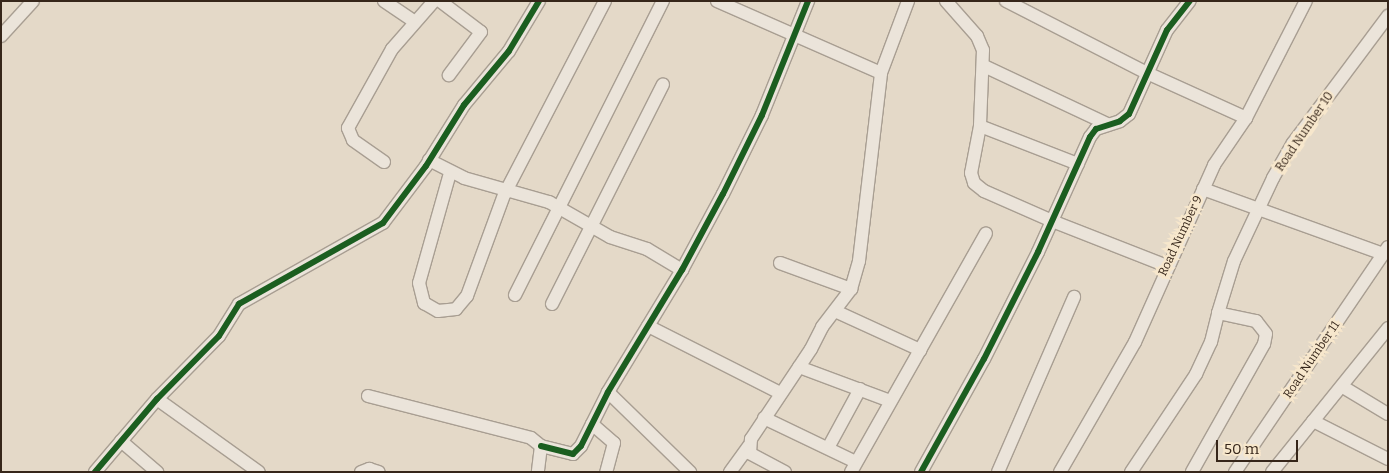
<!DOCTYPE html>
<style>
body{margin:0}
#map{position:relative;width:1389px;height:473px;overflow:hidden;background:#e4d9c8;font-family:Bitter,serif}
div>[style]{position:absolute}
.roads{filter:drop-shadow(1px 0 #a89e92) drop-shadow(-1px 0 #a89e92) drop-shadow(0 1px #a89e92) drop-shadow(0 -1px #a89e92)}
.street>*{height:12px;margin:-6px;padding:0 6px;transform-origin:6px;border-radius:6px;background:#ebe4da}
.cycleway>*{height:6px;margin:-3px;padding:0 3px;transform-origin:3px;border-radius:3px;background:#1b5e20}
span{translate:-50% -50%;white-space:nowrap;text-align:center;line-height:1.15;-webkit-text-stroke:5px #f7e7cc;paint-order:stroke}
.street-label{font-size:12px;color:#36261a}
.frame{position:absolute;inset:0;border:2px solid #36261a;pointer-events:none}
.scale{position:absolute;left:1216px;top:440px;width:82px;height:22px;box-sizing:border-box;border:2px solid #36261a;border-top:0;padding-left:6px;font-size:15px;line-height:18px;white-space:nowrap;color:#36261a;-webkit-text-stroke:4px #f7e7cc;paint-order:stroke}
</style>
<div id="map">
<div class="roads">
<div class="street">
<i style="left:384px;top:1px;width:37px;rotate:34deg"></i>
<i style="left:440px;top:1px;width:51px;rotate:37.1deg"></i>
<i style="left:481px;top:32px;width:54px;rotate:126.7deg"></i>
<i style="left:717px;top:1px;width:179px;rotate:23.7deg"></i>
<i style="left:946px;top:1px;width:47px;rotate:48.5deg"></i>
<i style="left:977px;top:36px;width:15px;rotate:67deg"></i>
<i style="left:983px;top:50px;width:76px;rotate:92.3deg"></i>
<i style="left:980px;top:126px;width:48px;rotate:100.8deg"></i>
<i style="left:971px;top:173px;width:10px;rotate:73deg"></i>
<i style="left:974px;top:183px;width:13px;rotate:39deg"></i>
<i style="left:984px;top:191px;width:74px;rotate:23.8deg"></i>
<i style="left:1052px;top:221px;width:123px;rotate:21.4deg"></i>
<i style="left:1006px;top:1px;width:158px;rotate:27.1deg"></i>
<i style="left:1147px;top:73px;width:109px;rotate:24.4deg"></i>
<i style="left:1px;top:36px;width:47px;rotate:-47.6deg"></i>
<i style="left:984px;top:66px;width:136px;rotate:25.2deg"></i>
<i style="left:980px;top:126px;width:105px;rotate:21.2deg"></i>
<i style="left:429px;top:160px;width:39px;rotate:27deg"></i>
<i style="left:464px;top:178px;width:88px;rotate:15.8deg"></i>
<i style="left:549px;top:202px;width:70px;rotate:29.8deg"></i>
<i style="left:610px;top:237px;width:39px;rotate:18deg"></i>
<i style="left:647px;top:249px;width:41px;rotate:31deg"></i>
<i style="left:384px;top:162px;width:38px;rotate:-145deg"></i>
<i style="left:353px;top:140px;width:13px;rotate:-113deg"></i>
<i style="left:348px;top:128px;width:90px;rotate:-60.9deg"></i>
<i style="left:392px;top:49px;width:64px;rotate:-48.8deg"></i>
<i style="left:450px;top:173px;width:114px;rotate:105.7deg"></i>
<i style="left:419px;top:283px;width:21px;rotate:76deg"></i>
<i style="left:424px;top:303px;width:16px;rotate:30deg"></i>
<i style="left:438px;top:311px;width:18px;rotate:-6deg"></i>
<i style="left:456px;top:309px;width:17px;rotate:-50deg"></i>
<i style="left:467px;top:296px;width:108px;rotate:-69.9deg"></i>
<i style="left:504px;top:195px;width:219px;rotate:-62.5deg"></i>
<i style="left:1203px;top:189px;width:192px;rotate:19.8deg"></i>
<i style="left:780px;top:263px;width:76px;rotate:20.1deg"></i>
<i style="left:515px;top:295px;width:329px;rotate:-63.3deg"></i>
<i style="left:552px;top:304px;width:246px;rotate:-63.2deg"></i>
<i style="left:835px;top:311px;width:94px;rotate:24.6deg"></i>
<i style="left:1218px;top:313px;width:54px;rotate:-72.9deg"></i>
<i style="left:1234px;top:261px;width:92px;rotate:-64.8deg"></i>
<i style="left:1273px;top:178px;width:40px;rotate:-60.3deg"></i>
<i style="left:1293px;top:143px;width:159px;rotate:-53.2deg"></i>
<i style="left:648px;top:326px;width:148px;rotate:26.9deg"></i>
<i style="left:799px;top:367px;width:97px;rotate:20.5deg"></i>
<i style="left:1343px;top:387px;width:52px;rotate:31deg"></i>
<i style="left:608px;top:392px;width:115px;rotate:44.3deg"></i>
<i style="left:368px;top:396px;width:168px;rotate:14.4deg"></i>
<i style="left:531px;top:438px;width:13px;rotate:39deg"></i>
<i style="left:541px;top:446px;width:26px;rotate:97deg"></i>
<i style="left:157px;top:399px;width:125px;rotate:35.6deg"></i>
<i style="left:764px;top:418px;width:102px;rotate:25.6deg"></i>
<i style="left:1313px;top:421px;width:84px;rotate:26.9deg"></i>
<i style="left:592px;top:424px;width:29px;rotate:41deg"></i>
<i style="left:614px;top:443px;width:30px;rotate:105deg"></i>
<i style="left:121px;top:441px;width:48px;rotate:40.7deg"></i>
<i style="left:541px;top:446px;width:33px;rotate:14deg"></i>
<i style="left:573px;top:454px;width:11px;rotate:-45deg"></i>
<i style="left:581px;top:446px;width:60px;rotate:-63.4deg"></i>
<i style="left:608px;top:392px;width:143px;rotate:-58.8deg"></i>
<i style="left:682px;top:270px;width:86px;rotate:-61.7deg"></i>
<i style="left:723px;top:194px;width:88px;rotate:-63.7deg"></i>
<i style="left:762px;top:115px;width:123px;rotate:-68deg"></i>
<i style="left:828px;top:448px;width:67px;rotate:-61.5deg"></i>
<i style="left:95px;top:472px;width:96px;rotate:-49.7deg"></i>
<i style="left:157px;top:399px;width:88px;rotate:-45.5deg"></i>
<i style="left:219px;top:336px;width:38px;rotate:-58deg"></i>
<i style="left:239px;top:304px;width:165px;rotate:-29.4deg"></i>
<i style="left:383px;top:223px;width:71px;rotate:-53deg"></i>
<i style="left:426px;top:166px;width:72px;rotate:-58.1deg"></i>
<i style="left:464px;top:105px;width:70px;rotate:-50.2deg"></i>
<i style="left:509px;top:51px;width:58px;rotate:-59deg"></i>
<i style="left:361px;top:472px;width:9px;rotate:-21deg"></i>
<i style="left:369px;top:469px;width:10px;rotate:17deg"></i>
<i style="left:730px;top:472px;width:32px;rotate:-54deg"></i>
<i style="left:785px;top:472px;width:40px;rotate:-152deg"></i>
<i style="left:750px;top:453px;width:14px;rotate:-86deg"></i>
<i style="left:751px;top:439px;width:108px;rotate:-56.3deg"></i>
<i style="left:811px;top:349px;width:25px;rotate:-63deg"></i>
<i style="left:822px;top:327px;width:48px;rotate:-52.7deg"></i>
<i style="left:851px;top:289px;width:29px;rotate:-74deg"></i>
<i style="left:859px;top:261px;width:189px;rotate:-83.3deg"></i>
<i style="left:881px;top:73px;width:77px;rotate:-69.4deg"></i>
<i style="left:851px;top:472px;width:274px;rotate:-60.5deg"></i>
<i style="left:921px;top:472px;width:129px;rotate:-60.9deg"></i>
<i style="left:984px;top:359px;width:120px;rotate:-63.2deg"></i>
<i style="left:1038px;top:252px;width:126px;rotate:-65.7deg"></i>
<i style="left:1090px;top:137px;width:10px;rotate:-53deg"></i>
<i style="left:1096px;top:129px;width:25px;rotate:-18deg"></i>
<i style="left:1120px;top:121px;width:11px;rotate:-38deg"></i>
<i style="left:1129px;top:114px;width:92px;rotate:-65.7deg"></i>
<i style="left:1167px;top:30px;width:37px;rotate:-52deg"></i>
<i style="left:998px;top:472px;width:191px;rotate:-66.5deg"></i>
<i style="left:1060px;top:472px;width:150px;rotate:-60deg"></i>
<i style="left:1135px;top:342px;width:194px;rotate:-65.9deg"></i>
<i style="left:1214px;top:165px;width:57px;rotate:-55.8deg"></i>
<i style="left:1246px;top:118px;width:131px;rotate:-62.9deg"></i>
<i style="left:1131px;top:472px;width:118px;rotate:-56.4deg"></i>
<i style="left:1196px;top:374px;width:35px;rotate:-65deg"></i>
<i style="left:1211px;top:342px;width:30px;rotate:-76deg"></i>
<i style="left:1218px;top:313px;width:39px;rotate:12deg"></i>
<i style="left:1256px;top:321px;width:16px;rotate:52deg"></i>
<i style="left:1266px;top:334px;width:10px;rotate:101deg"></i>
<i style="left:1264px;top:344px;width:147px;rotate:119.4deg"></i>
<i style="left:1235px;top:472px;width:272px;rotate:-55.8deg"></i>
<i style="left:1272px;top:472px;width:185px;rotate:-51.1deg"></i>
</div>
</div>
<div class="cycleway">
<i style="left:541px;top:446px;width:33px;rotate:14deg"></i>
<i style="left:573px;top:454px;width:11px;rotate:-45deg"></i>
<i style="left:581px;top:446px;width:60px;rotate:-63.4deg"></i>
<i style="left:608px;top:392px;width:143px;rotate:-58.8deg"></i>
<i style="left:682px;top:270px;width:86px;rotate:-61.7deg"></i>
<i style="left:723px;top:194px;width:88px;rotate:-63.7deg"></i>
<i style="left:762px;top:115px;width:123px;rotate:-68deg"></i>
<i style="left:95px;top:472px;width:96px;rotate:-49.7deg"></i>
<i style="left:157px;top:399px;width:88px;rotate:-45.5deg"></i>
<i style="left:219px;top:336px;width:38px;rotate:-58deg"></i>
<i style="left:239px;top:304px;width:165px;rotate:-29.4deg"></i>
<i style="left:383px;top:223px;width:71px;rotate:-53deg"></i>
<i style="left:426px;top:166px;width:72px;rotate:-58.1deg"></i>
<i style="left:464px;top:105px;width:70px;rotate:-50.2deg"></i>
<i style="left:509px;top:51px;width:58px;rotate:-59deg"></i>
<i style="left:921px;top:472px;width:129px;rotate:-60.9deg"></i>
<i style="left:984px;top:359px;width:120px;rotate:-63.2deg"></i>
<i style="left:1038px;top:252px;width:126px;rotate:-65.7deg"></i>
<i style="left:1090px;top:137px;width:10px;rotate:-53deg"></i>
<i style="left:1096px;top:129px;width:25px;rotate:-18deg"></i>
<i style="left:1120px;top:121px;width:11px;rotate:-38deg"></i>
<i style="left:1129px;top:114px;width:92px;rotate:-65.7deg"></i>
<i style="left:1167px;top:30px;width:37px;rotate:-52deg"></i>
</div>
<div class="street-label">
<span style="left:1305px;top:132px;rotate:-56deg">Road Number 10</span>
<span style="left:1181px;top:236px;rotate:-65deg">Road Number 9</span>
<span style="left:1312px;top:360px;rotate:-56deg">Road Number 11</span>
</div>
<div class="frame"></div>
<div class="scale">50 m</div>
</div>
